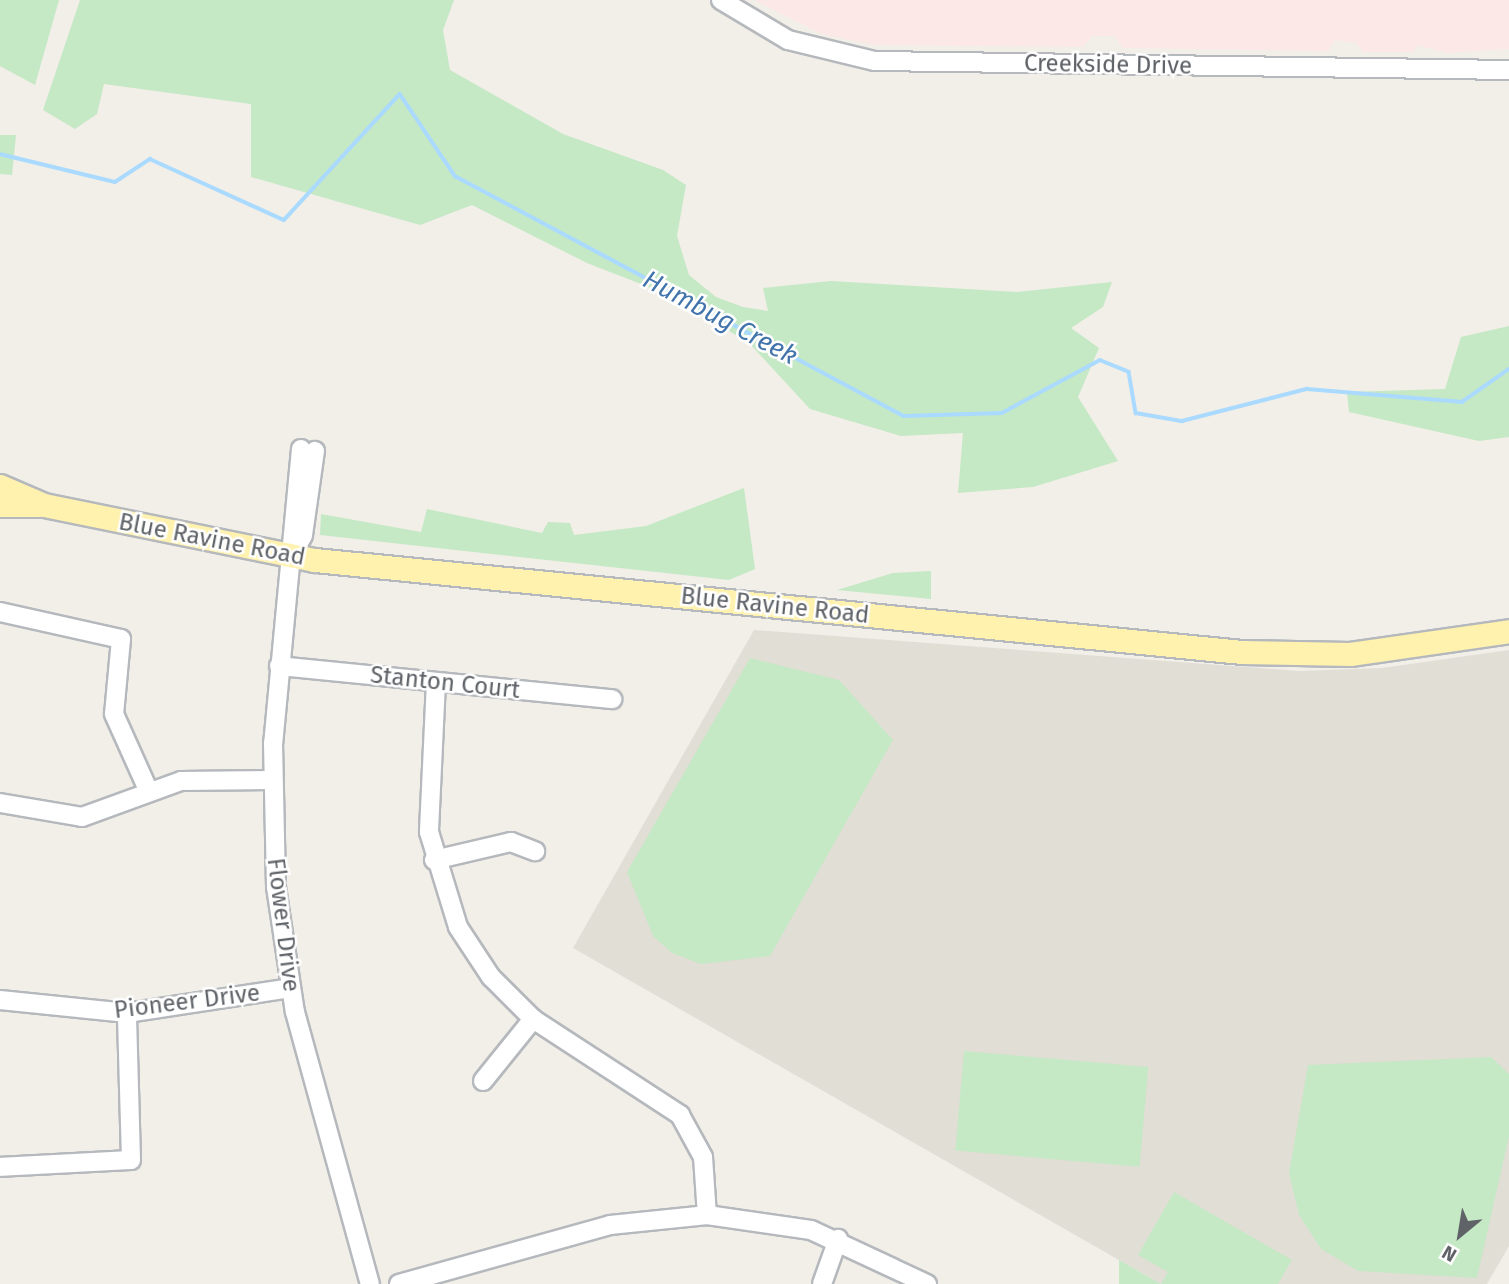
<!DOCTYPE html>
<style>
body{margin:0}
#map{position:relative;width:1509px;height:1284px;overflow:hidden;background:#f1efe8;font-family:"Fira Sans",sans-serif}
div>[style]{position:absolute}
.education>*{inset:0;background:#e1ded6}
.medical>*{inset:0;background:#fce8e6}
.green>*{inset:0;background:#c5e8c5;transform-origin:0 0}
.stream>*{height:3.5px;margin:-1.75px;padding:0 1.75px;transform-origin:1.75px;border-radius:1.75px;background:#aadaff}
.roads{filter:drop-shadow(2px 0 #b5b8bc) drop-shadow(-2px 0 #b5b8bc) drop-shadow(0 2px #b5b8bc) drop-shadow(0 -2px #b5b8bc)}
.minor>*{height:18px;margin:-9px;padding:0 9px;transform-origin:9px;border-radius:9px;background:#fff}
.major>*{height:23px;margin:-11.5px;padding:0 11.5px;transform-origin:11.5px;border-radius:11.5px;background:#fff2af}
span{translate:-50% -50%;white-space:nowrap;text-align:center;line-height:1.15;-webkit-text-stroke:5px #fff;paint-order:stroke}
.street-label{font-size:24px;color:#5f6368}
.water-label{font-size:26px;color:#4174aa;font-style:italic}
.north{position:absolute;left:1425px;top:1200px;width:70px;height:70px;-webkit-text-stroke:5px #fff;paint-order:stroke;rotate:210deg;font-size:19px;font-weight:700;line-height:28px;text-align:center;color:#5f6368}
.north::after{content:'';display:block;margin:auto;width:24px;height:32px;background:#5f6368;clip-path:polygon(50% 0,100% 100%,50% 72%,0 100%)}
</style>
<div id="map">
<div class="education">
<i style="clip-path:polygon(754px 630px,1299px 671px,1382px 668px,1509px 650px,1509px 1246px,1487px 1284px,1161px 1284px,573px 948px)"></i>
</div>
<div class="medical">
<i style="clip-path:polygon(754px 0,1509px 0,1509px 49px,1446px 53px,1417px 45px,1414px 52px,1363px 52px,1356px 43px,1335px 40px,1328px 51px,1124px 48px,1113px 36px,1092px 36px,1083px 47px,875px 45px,821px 34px)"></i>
</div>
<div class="green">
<i style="clip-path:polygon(0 0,59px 0,35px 85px,0 66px)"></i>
<i style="clip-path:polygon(80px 0,454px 0,443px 30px,450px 70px,563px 134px,663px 170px,686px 185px,677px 236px,689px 275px,716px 297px,743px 307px,768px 311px,763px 288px,831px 281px,1017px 292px,1112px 282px,1103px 307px,1071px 328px,1099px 348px,1078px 397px,1118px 461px,1033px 487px,958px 493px,963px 433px,901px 436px,810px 409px,750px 344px,677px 298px,587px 263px,472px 205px,420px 225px,251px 177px,251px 104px,104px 84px,97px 114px,75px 129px,43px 110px)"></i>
<i style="clip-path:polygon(0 135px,16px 135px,12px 175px,0 174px)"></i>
<i style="clip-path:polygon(1509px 326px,1509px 437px,1479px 441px,1349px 412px,1347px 392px,1445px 389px,1461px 337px)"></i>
<i style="clip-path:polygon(744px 488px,755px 569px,729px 580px,320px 535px,321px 514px,421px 532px,427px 509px,542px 533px,548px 522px,570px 523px,574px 535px,646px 526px)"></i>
<i style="clip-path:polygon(931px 571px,931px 599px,837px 590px,893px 573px)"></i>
<i style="clip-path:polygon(750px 658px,839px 680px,893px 740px,770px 956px,701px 964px,672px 953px,653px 936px,627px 872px)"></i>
<i style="left:964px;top:1051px;width:185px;height:100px;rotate:5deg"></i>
<i style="clip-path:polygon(1491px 1057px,1509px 1074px,1509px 1136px,1477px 1278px,1358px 1271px,1321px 1249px,1299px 1215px,1289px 1173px,1308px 1065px)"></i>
<i style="clip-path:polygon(1174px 1192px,1292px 1260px,1278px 1284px,1161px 1284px,1168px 1272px,1138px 1255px)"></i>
<i style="clip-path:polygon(1119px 1260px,1161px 1284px,1119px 1284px)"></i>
</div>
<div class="stream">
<i style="left:0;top:154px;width:118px;rotate:13.7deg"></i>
<i style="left:115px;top:182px;width:42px;rotate:-33.3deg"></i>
<i style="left:150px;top:159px;width:147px;rotate:24.5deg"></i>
<i style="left:284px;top:220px;width:171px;rotate:-47.4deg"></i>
<i style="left:400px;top:94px;width:99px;rotate:56.1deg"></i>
<i style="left:455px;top:176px;width:509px;rotate:28.13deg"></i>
<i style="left:904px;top:416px;width:98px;rotate:-1.8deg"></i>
<i style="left:1002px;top:413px;width:111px;rotate:-28.4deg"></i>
<i style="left:1100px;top:360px;width:31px;rotate:22deg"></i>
<i style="left:1129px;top:372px;width:42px;rotate:80.3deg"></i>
<i style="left:1136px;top:413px;width:47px;rotate:9.9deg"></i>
<i style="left:1182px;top:421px;width:129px;rotate:-14.4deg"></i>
<i style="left:1307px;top:389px;width:156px;rotate:4.8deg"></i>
<i style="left:1462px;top:402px;width:57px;rotate:-35.1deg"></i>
</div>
<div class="roads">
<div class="minor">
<i style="left:721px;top:0;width:78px;rotate:30.8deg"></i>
<i style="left:788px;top:40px;width:89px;rotate:13.6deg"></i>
<i style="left:875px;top:61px;width:634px;rotate:0.81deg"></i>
<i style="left:301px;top:449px;width:295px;rotate:95.4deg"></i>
<i style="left:273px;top:743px;width:144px;rotate:88.8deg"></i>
<i style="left:276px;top:887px;width:126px;rotate:81.4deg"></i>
<i style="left:295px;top:1012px;width:282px;rotate:74.6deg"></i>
<i style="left:291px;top:557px;width:25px;rotate:-61deg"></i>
<i style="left:303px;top:535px;width:85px;rotate:-81.9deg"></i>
<i style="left:0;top:612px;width:124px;rotate:12.6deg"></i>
<i style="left:121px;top:639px;width:75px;rotate:95.3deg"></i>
<i style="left:114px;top:714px;width:85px;rotate:65.8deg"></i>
<i style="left:279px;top:666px;width:335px;rotate:5.7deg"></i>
<i style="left:436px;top:682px;width:150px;rotate:92.7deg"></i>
<i style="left:429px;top:832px;width:99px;rotate:73deg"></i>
<i style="left:458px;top:927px;width:60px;rotate:56.6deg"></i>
<i style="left:491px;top:977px;width:59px;rotate:45deg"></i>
<i style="left:533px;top:1019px;width:176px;rotate:33.1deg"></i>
<i style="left:680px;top:1115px;width:48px;rotate:61.3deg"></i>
<i style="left:703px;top:1157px;width:58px;rotate:86.1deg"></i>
<i style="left:0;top:803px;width:83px;rotate:9.7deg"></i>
<i style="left:82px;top:817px;width:105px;rotate:-20deg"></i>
<i style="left:181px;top:781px;width:91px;rotate:-0.6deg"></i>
<i style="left:434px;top:860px;width:79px;rotate:-13.2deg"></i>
<i style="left:511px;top:842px;width:26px;rotate:21deg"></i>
<i style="left:0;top:1000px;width:128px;rotate:5.8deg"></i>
<i style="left:127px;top:1013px;width:165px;rotate:-8.7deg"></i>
<i style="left:483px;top:1081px;width:80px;rotate:-51.1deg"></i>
<i style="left:0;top:1167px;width:131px;rotate:-3.1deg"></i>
<i style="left:131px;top:1160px;width:147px;rotate:-91.6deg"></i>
<i style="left:399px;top:1284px;width:219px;rotate:-15.6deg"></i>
<i style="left:610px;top:1225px;width:98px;rotate:-5.9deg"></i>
<i style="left:707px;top:1215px;width:105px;rotate:8.2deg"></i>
<i style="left:811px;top:1230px;width:128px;rotate:25deg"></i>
<i style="left:822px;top:1284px;width:48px;rotate:-70.4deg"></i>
</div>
<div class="major">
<i style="left:0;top:486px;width:48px;rotate:23.4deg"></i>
<i style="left:44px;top:505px;width:277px;rotate:11.5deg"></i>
<i style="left:315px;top:560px;width:932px;rotate:5.67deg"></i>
<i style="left:1242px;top:652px;width:108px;rotate:1.1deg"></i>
<i style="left:1350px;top:654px;width:161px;rotate:-8.2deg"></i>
<i style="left:0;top:505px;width:37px"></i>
</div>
</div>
<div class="street-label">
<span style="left:1108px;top:65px;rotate:1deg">Creekside Drive</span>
<span style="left:212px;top:540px;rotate:11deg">Blue Ravine Road</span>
<span style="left:775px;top:606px;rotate:6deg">Blue Ravine Road</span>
<span style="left:445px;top:683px;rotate:6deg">Stanton Court</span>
<span style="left:283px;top:925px;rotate:83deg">Flower Drive</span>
<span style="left:187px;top:1002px;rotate:-7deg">Pioneer Drive</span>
</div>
<div class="water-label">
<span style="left:720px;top:318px;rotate:28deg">Humbug Creek</span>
</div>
<div class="north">N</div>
</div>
